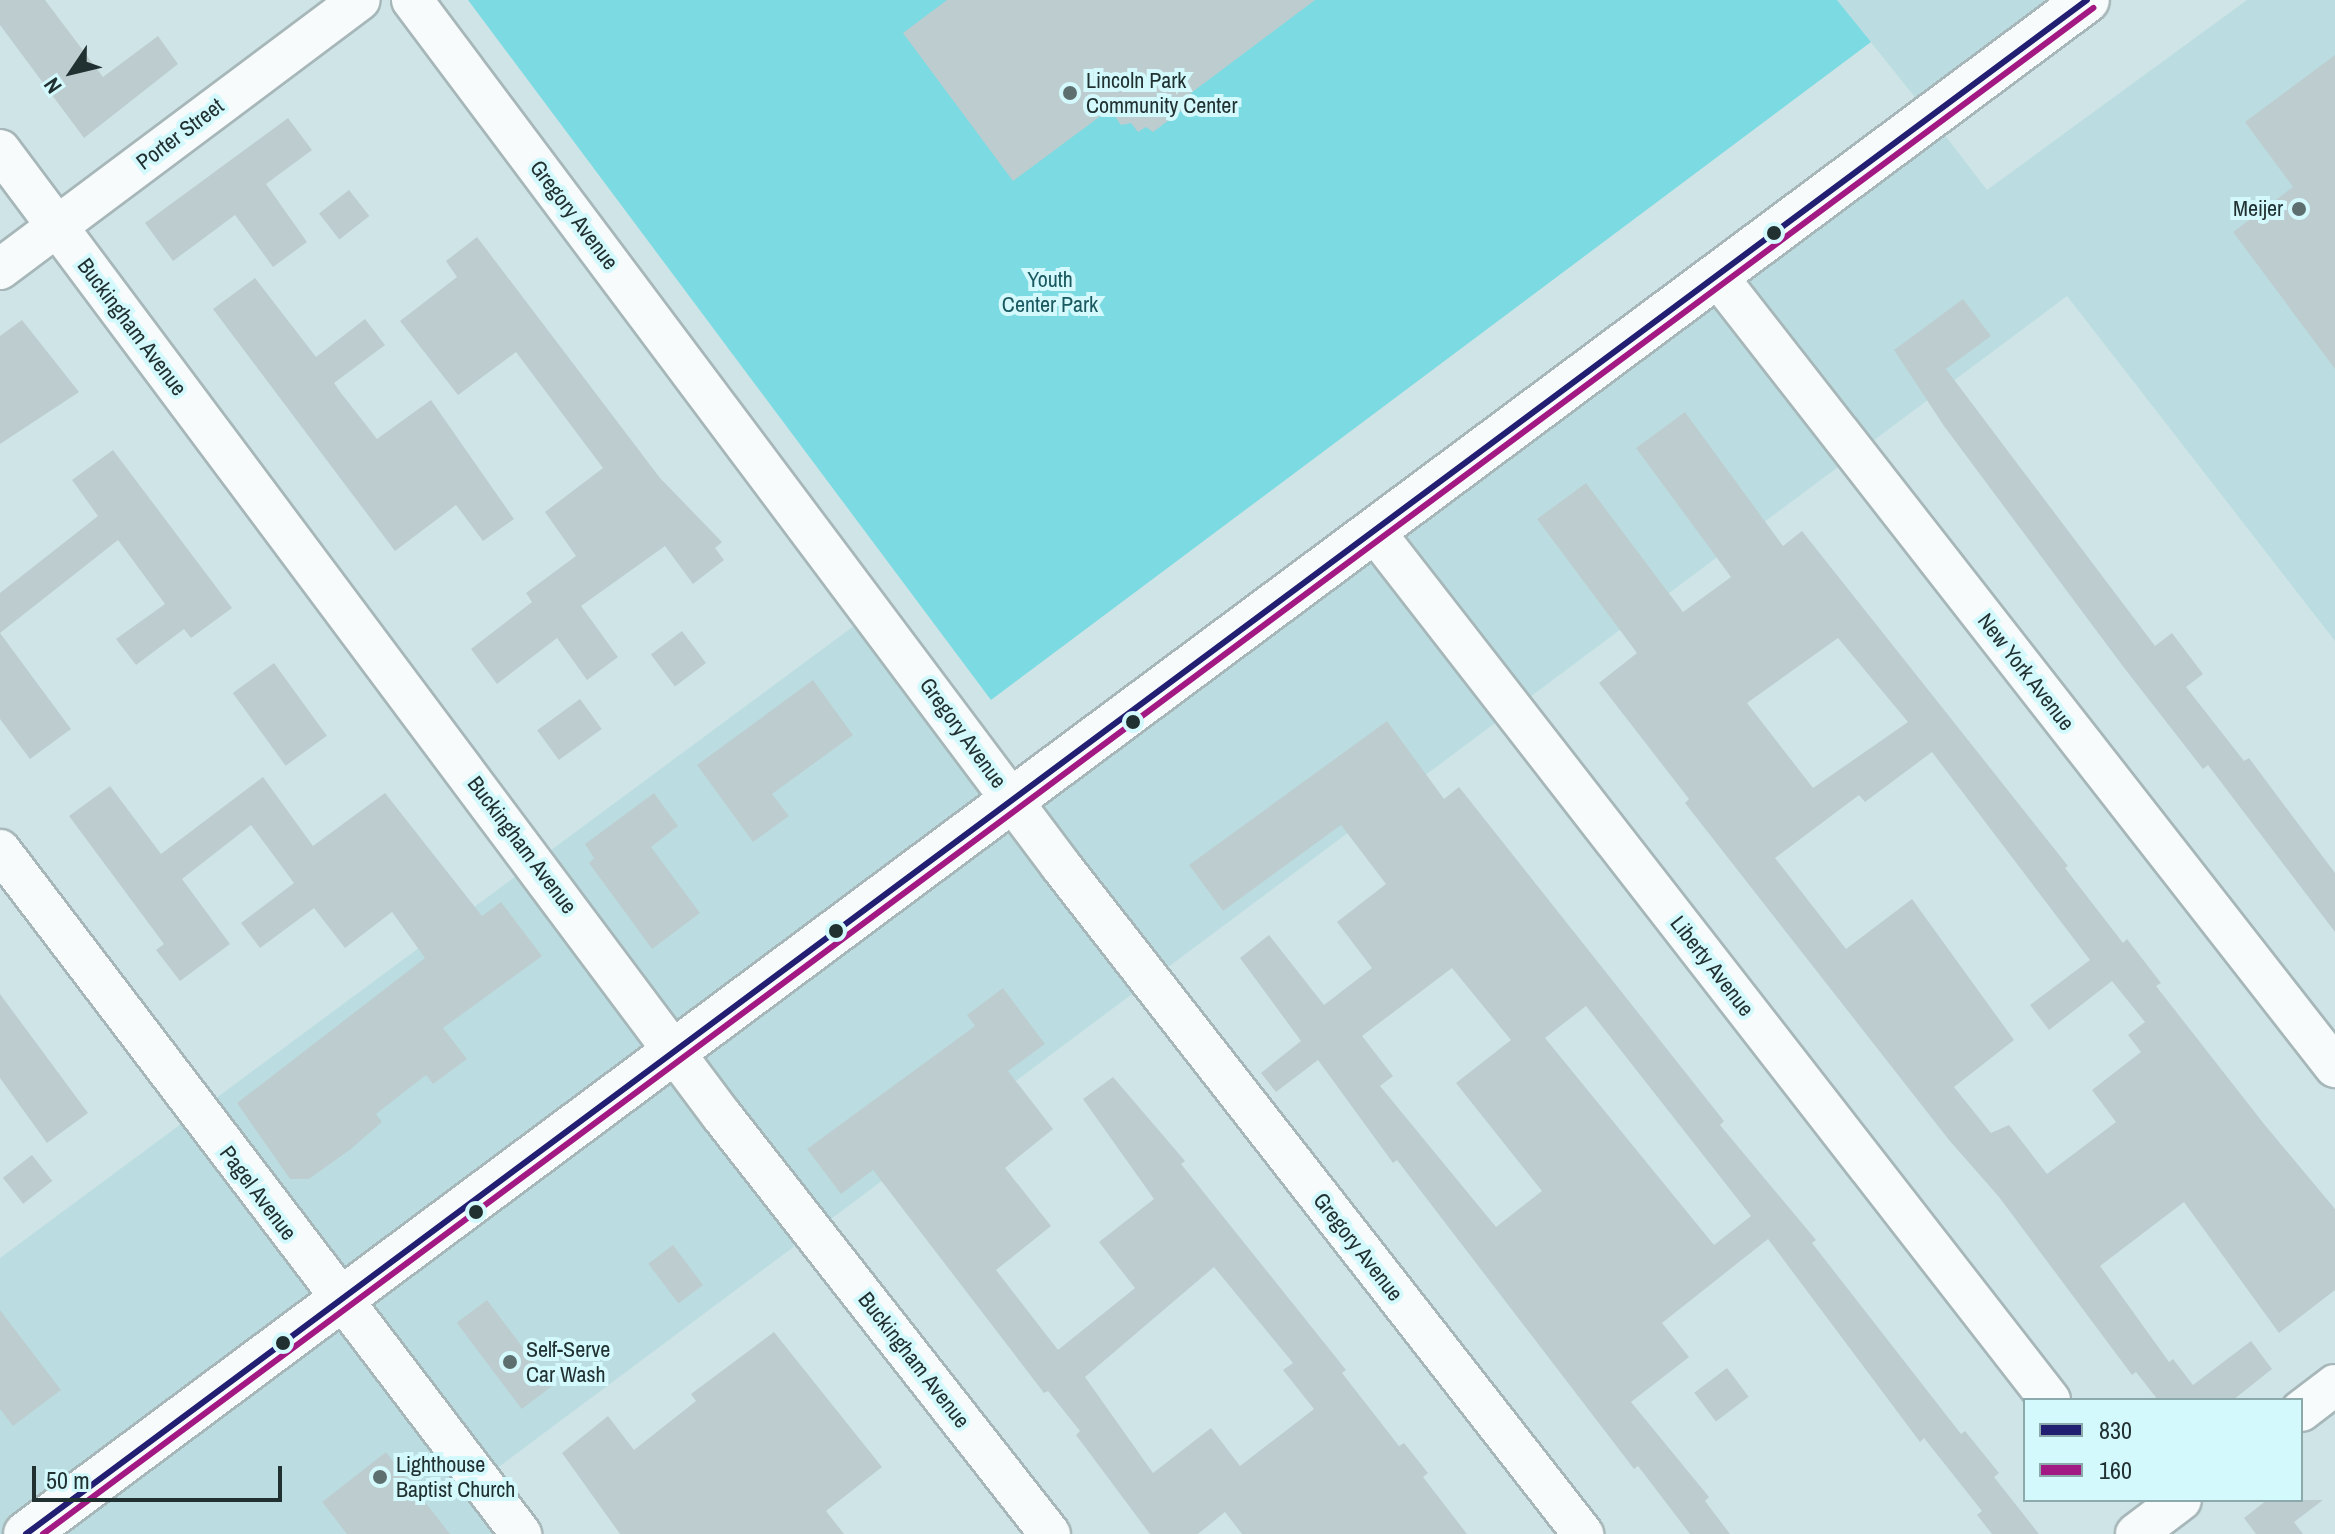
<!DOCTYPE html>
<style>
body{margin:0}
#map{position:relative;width:2335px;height:1534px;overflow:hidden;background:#cfe4e6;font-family:"Archivo Narrow",sans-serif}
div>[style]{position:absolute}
.built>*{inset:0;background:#bbdde1}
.green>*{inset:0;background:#7cdae2}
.building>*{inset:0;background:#bdcdcf;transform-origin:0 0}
.roads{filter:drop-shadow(2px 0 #a7b7b9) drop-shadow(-2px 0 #a7b7b9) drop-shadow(0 2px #a7b7b9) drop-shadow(0 -2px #a7b7b9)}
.minor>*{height:40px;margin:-20px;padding:0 20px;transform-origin:20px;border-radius:20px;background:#f8fbfb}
.primary>*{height:44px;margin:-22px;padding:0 22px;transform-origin:22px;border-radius:22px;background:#f8fbfb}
.bus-1>*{height:6px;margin:-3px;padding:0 3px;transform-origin:3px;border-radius:3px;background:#221e72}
.bus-2>*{height:6px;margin:-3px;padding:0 3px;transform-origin:3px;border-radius:3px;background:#a31984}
.dots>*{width:22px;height:22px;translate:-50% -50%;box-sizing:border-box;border:4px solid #d3f9fc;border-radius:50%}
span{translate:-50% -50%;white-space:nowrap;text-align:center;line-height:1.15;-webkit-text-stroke:8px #d3f9fc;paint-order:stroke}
.poi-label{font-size:22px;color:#213031}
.left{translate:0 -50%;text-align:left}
.right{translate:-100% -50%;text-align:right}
.street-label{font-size:22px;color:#213031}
.park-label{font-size:22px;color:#19595f}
.legend{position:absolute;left:2023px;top:1398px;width:280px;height:104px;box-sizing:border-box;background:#d3f9fc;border:2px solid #8ca9ab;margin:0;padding:10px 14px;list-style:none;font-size:24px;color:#213031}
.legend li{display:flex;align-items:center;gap:16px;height:40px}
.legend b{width:40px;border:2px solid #8ca9ab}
.north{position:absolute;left:32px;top:32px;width:80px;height:80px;-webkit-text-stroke:6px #d3f9fc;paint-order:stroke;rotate:235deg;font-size:22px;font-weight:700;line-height:32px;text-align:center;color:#213031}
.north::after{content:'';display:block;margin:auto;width:28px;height:36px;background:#213031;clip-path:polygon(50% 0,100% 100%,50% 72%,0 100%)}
.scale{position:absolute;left:32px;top:1466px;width:250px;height:36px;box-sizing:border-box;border:4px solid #213031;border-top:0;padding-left:10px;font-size:24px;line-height:28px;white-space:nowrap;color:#213031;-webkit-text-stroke:6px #d3f9fc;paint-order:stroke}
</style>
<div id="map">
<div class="built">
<i style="clip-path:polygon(1837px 0,2087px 0,1931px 117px,1987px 190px,2247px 0,2335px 0,2335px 641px,2067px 296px,480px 1481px,521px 1534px,0 1534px,0 1258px,874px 611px,1012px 799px,1930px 116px)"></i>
</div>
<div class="green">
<i style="clip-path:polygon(468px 0,1837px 0,1871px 42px,991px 700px)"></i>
</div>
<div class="building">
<i style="clip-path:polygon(0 0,45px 0,103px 77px,158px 36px,178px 64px,84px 138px,0 25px)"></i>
<i style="clip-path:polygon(947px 0,1315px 0,1191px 93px,1193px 102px,1153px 132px,1146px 127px,1138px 132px,1131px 123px,1121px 125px,1110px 109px,1013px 181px,903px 33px)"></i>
<i style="clip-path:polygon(2335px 55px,2335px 369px,2233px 232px,2293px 187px,2245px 122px)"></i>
<i style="clip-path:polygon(288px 118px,312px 150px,266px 184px,307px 242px,273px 267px,235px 215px,173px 261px,145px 223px)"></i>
<i style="left:349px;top:190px;width:33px;height:38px;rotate:52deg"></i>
<i style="clip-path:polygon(477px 237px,660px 478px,722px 542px,715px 548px,724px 560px,693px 584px,665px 546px,581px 606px,618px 657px,587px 680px,557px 638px,497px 684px,471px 649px,532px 602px,526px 593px,576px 556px,545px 512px,603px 468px,516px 352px,458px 395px,400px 321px,457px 277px,446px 261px)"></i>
<i style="clip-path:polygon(255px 278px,316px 357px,365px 319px,385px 345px,334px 383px,341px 393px,377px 439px,431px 400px,514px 519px,483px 541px,456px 505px,395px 551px,213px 309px)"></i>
<i style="clip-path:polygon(1963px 299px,1991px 336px,1946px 369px,2155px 646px,2172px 633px,2203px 674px,2186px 687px,2244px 761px,2249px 758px,2335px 873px,2335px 932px,2208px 765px,2203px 769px,2125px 669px,1944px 426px,1894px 350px)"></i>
<i style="clip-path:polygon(22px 320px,79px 392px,0 444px,0 336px)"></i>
<i style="clip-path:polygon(evenodd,1685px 412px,1783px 546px,1802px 531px,2068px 866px,2065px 868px,2123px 943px,2127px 939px,2161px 983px,2156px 986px,2264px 1124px,2335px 1209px,2335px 1290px,2279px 1333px,2184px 1202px,2100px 1266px,2169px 1362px,2173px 1359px,2193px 1385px,2251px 1341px,2272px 1369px,2233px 1400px,2158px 1400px,2136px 1372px,2132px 1375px,1999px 1197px,1949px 1140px,1685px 803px,1689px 799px,1599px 683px,1637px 653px,1537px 519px,1586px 483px,1683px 612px,1731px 577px,1636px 448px,1685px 412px,1838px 638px,1908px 722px,1813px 788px,1747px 703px,1838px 638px,1685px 412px,1932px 752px,2090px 960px,2030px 1005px,2049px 1030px,2112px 981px,2145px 1022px,2128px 1035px,2141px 1052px,2092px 1090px,2116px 1122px,2047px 1174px,2009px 1125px,1991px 1133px,1954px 1087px,2014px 1040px,1912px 899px,1846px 949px,1775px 858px,1859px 795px,1865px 802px,1932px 752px)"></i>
<i style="clip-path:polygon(113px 450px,232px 608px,191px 638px,184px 629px,136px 665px,116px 639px,165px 604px,118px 540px,0 633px,71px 729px,30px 759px,0 719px,0 593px,98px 516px,72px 480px)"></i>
<i style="left:682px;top:631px;width:40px;height:39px;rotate:53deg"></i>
<i style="left:274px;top:663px;width:90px;height:51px;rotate:54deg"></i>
<i style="clip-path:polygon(813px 680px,853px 735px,772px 794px,789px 816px,753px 842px,697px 765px)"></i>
<i style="left:580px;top:699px;width:37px;height:53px;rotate:54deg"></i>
<i style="clip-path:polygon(evenodd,1387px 721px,1444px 799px,1459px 787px,1724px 1121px,1720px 1125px,1816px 1240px,1812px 1243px,1961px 1434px,1965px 1431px,1999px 1473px,1994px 1477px,2039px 1534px,1992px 1534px,1977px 1515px,1982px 1511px,1924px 1438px,1920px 1442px,1768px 1239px,1662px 1323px,1689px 1357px,1631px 1402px,1709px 1497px,1705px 1501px,1730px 1534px,1690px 1534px,1638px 1466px,1634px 1469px,1397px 1160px,1393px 1163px,1318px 1060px,1276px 1092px,1261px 1073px,1301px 1041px,1240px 958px,1269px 935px,1324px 1005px,1372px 968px,1337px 922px,1386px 884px,1341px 825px,1223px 911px,1189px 865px,1387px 721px,1452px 968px,1511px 1040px,1456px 1083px,1542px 1191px,1496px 1227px,1380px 1086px,1393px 1076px,1362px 1036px,1452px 968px,1387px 721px,1586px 1006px,1751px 1216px,1714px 1245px,1545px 1038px,1586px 1006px)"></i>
<i style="clip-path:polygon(263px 777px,313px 846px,385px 793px,482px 916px,501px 902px,542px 956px,443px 1028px,467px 1059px,433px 1084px,426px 1075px,376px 1114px,382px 1122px,351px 1149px,309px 1179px,290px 1179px,237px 1103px,425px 958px,392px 912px,345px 948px,314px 908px,260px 948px,241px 923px,294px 883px,251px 825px,182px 879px,230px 944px,180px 981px,156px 950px,164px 944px,69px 816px,110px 786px,161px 854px)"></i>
<i style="clip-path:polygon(654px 793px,678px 826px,651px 847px,700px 913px,652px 949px,589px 863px,594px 858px,585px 844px)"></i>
<i style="clip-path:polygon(evenodd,1003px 988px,1045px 1044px,1008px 1071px,1053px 1129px,1005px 1168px,1051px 1226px,996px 1270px,1058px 1350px,1135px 1288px,1099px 1242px,1154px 1199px,1083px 1099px,1113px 1077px,1185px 1161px,1181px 1164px,1346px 1370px,1342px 1373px,1399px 1446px,1404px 1443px,1428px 1473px,1423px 1477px,1467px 1534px,1242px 1534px,1225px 1512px,1198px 1534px,1150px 1534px,1076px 1435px,1080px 1431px,1048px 1391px,1044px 1393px,873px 1170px,841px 1194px,807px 1149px,975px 1026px,967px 1015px,1003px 988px,1214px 1267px,1293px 1363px,1283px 1370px,1314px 1409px,1240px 1466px,1211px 1428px,1153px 1473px,1085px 1377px,1214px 1267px)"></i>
<i style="clip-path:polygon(0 994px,88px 1113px,47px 1143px,0 1078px)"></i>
<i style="left:32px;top:1155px;width:33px;height:37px;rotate:52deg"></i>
<i style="left:673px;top:1245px;width:50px;height:31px;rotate:53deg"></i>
<i style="left:487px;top:1300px;width:108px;height:38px;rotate:53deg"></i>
<i style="clip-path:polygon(0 1310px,61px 1390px,13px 1426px,0 1409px)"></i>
<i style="clip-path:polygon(774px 1332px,882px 1467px,826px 1511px,844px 1534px,620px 1534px,562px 1453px,608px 1416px,634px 1450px,696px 1401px,691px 1394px)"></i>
<i style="left:1727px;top:1368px;width:36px;height:41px;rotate:53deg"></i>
<i style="clip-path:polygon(386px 1452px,450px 1534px,347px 1534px,322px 1502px)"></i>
<i style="clip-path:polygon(2267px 1500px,2323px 1500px,2294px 1522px,2303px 1534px,2256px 1534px,2244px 1518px)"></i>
</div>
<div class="roads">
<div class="minor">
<i style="left:412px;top:0;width:1082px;rotate:53.15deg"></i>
<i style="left:1061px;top:866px;width:848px;rotate:51.99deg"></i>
<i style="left:0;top:150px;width:1206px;rotate:53.23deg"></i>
<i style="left:722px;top:1116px;width:531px;rotate:51.88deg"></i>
<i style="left:0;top:269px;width:449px;rotate:-36.8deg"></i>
<i style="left:1717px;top:276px;width:1004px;rotate:52deg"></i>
<i style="left:1374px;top:531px;width:1101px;rotate:52.12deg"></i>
<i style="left:0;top:850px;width:860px;rotate:52.7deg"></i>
<i style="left:2301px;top:1411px;width:43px;rotate:-37.4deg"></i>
<i style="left:2136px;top:1534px;width:56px;rotate:-37.1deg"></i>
</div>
<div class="primary">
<i style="left:26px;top:1534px;width:2569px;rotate:-36.66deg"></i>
</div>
</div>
<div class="bus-1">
<i style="left:26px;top:1534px;width:2569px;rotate:-36.66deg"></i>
</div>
<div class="bus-2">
<i style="left:43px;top:1534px;width:2556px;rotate:-36.66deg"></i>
</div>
<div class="dots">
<i style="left:1070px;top:93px;background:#5e6f70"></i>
<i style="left:2299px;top:209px;background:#5e6f70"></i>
<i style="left:1774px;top:233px;background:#213031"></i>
<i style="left:1133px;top:722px;background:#213031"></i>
<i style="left:836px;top:931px;background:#213031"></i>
<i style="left:476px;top:1212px;background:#213031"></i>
<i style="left:283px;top:1343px;background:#213031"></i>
<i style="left:510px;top:1362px;background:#5e6f70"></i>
<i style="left:380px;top:1477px;background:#5e6f70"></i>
</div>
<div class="poi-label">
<span class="left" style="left:1086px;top:93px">Lincoln Park<br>Community Center</span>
<span class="right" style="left:2283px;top:209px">Meijer</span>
<span class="left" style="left:526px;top:1362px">Self-Serve<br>Car Wash</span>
<span class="left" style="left:396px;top:1477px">Lighthouse<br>Baptist Church</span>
</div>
<div class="street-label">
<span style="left:180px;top:134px;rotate:-37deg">Porter Street</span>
<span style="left:574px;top:215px;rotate:53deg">Gregory Avenue</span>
<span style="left:132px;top:327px;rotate:53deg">Buckingham Avenue</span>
<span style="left:2026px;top:672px;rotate:52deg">New York Avenue</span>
<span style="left:963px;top:733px;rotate:54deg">Gregory Avenue</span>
<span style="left:522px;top:845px;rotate:53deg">Buckingham Avenue</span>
<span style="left:1712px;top:966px;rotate:52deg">Liberty Avenue</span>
<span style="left:258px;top:1193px;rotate:53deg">Pagel Avenue</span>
<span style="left:1358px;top:1247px;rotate:52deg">Gregory Avenue</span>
<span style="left:914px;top:1360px;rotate:52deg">Buckingham Avenue</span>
</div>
<div class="park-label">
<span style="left:1050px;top:292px">Youth<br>Center Park</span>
</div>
<ul class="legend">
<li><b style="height:10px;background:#221e72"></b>830</li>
<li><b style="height:10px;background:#a31984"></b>160</li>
</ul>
<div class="north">N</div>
<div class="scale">50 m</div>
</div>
